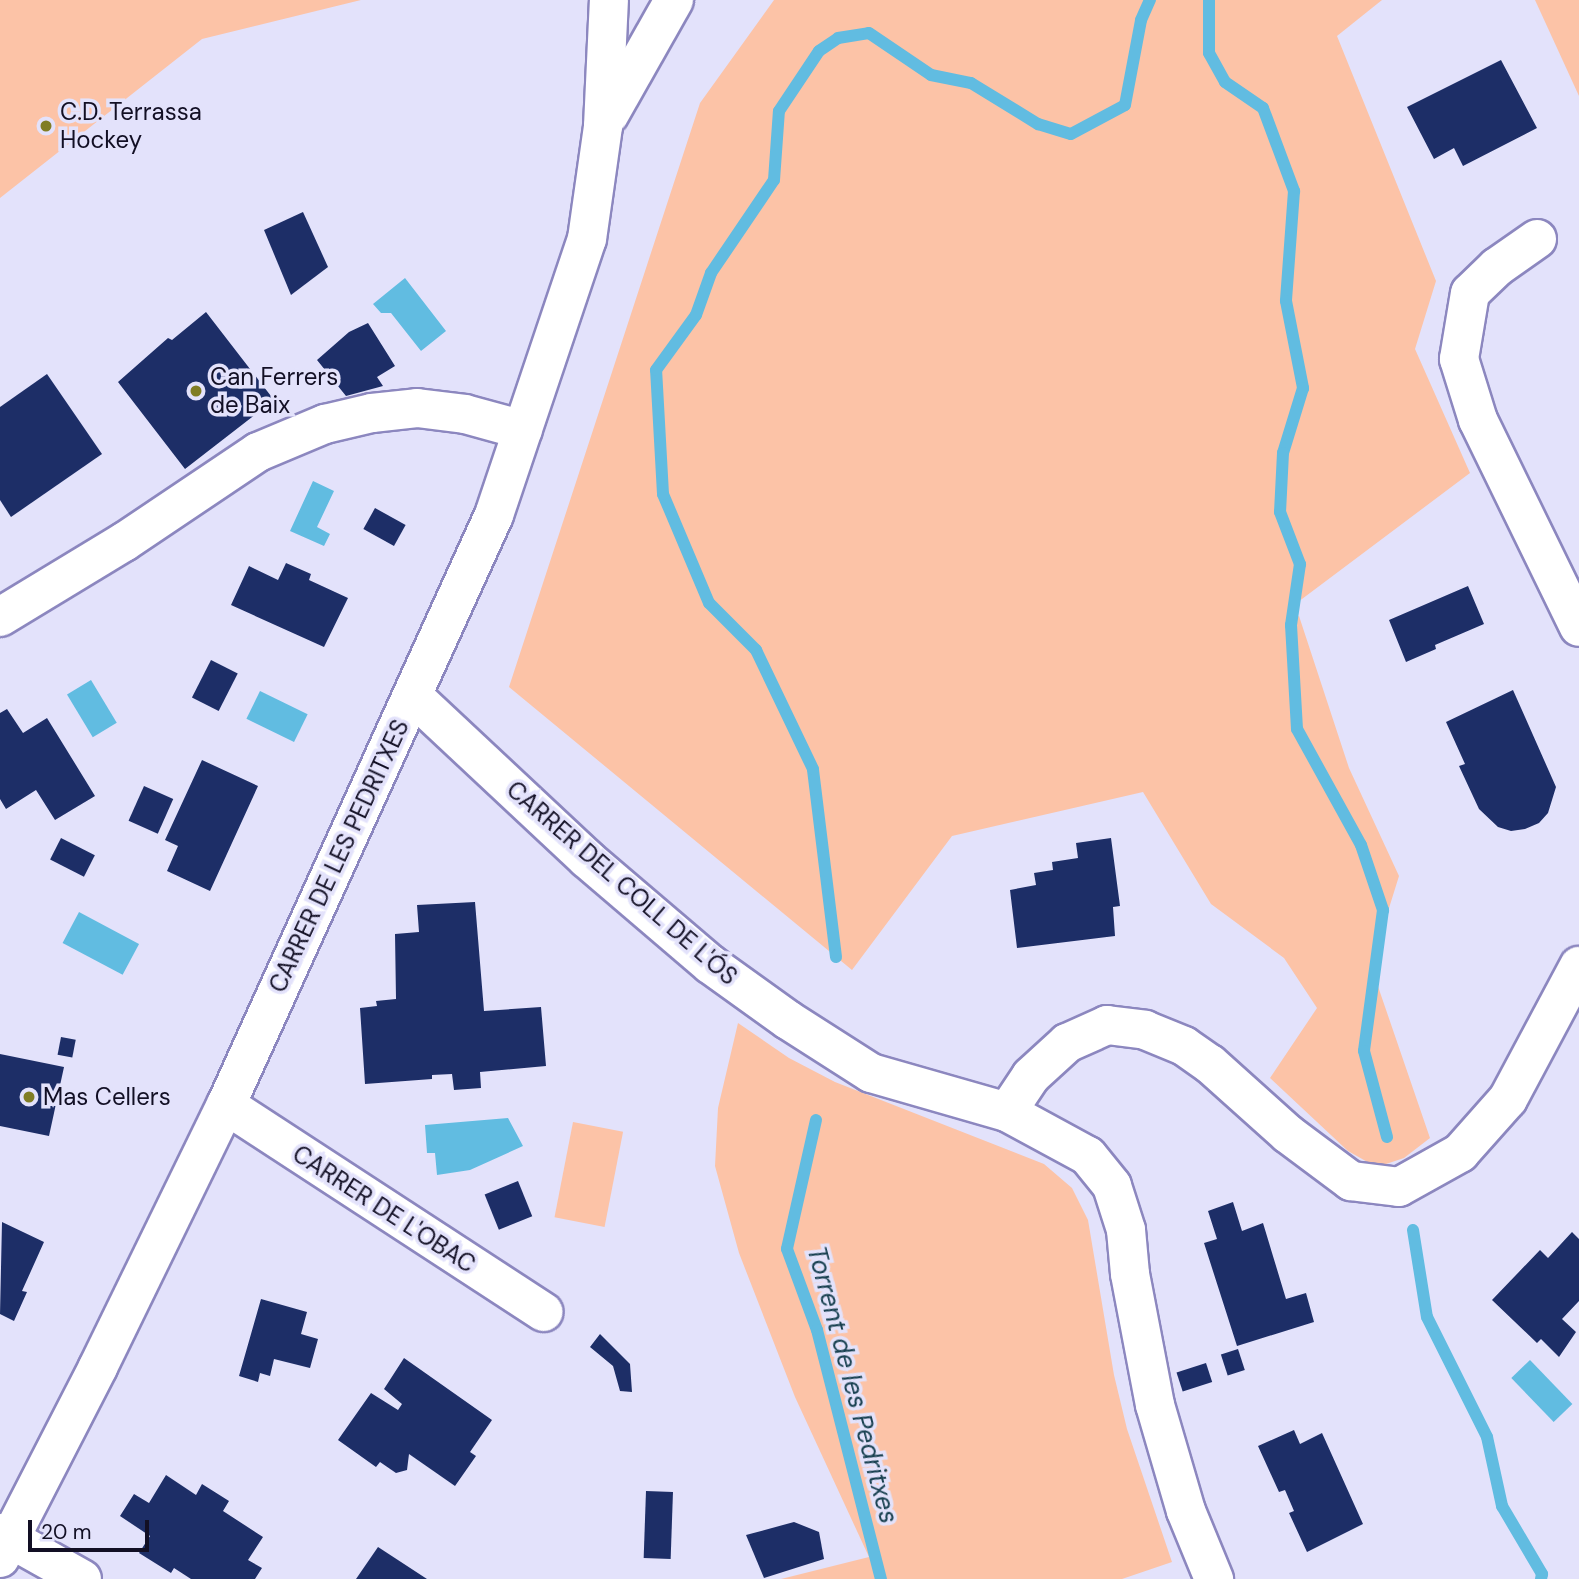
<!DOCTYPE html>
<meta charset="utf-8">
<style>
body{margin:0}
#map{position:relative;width:1579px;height:1579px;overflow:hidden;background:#e3e2fb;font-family:"DM Sans",sans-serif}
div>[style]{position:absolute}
.green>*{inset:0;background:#fcc3a7;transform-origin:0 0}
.water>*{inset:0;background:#61bce1;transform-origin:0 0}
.stream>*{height:12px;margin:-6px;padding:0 6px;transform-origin:6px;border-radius:6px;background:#61bce1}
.building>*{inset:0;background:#1d2e67;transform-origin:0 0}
.roads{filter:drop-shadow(2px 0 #8c87bf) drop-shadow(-2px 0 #8c87bf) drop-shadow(0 2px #8c87bf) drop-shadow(0 -2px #8c87bf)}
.minor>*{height:38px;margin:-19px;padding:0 19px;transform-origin:19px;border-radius:19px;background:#fff}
.dots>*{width:19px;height:19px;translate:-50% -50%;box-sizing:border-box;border:4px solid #e3e2fb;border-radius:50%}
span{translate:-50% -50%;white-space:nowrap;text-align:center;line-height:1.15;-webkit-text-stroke:7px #e3e2fb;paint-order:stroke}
.poi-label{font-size:24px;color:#120f24}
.left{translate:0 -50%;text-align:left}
.street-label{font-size:24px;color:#120f24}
.water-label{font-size:26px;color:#194151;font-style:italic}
.scale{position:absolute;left:28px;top:1520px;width:121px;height:32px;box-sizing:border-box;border:4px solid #120f24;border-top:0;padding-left:9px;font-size:21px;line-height:24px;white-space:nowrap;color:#120f24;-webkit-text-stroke:5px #e3e2fb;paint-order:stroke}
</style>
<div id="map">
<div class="green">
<i style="clip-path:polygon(0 0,361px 0,202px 39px,0 198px)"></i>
<i style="clip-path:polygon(774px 0,1382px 0,1337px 36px,1436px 281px,1415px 349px,1470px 473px,1294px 605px,1294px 619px,1299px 616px,1349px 768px,1399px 876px,1371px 966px,1430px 1138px,1404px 1158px,1386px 1164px,1371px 1164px,1348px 1151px,1270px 1078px,1317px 1008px,1284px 958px,1211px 904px,1143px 792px,952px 836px,852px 970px,509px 687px,700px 103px)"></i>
<i style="clip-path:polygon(1535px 0,1579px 0,1579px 96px)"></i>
<i style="clip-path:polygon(738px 1023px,789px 1058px,835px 1082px,1044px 1164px,1072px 1188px,1088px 1220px,1114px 1375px,1127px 1429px,1172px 1562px,1122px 1579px,781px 1579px,869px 1557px,795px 1397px,739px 1253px,715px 1166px,718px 1108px)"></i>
<i style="left:573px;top:1122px;width:51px;height:97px;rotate:11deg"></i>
</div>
<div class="water">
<i style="clip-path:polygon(405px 278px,446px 331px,421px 351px,391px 313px,381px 313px,373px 304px)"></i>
<i style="clip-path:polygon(313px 481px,334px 491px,317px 527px,330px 534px,324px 546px,290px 531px)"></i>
<i style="left:91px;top:680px;width:50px;height:28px;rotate:59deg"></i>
<i style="left:260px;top:691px;width:53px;height:31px;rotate:26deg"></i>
<i style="left:79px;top:912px;width:68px;height:35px;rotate:28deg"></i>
<i style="clip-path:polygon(508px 1118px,523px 1146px,470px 1170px,437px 1175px,435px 1153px,427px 1153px,425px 1125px)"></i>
<i style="left:1530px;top:1360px;width:61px;height:26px;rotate:46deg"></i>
</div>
<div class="stream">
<i style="left:1209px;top:0;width:53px;rotate:90deg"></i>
<i style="left:1209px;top:53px;width:33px;rotate:61deg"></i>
<i style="left:1225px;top:82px;width:46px;rotate:34.4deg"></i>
<i style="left:1263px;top:108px;width:89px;rotate:69.5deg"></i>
<i style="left:1294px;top:191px;width:110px;rotate:94.2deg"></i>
<i style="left:1286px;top:301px;width:89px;rotate:78.9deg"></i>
<i style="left:1303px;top:388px;width:68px;rotate:107.1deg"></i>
<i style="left:1283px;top:453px;width:59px;rotate:92.9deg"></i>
<i style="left:1280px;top:512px;width:56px;rotate:69deg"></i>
<i style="left:1300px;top:564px;width:62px;rotate:98.4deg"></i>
<i style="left:1291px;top:625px;width:104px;rotate:86.7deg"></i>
<i style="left:1297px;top:729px;width:132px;rotate:61.1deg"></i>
<i style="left:1361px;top:845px;width:69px;rotate:71.3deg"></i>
<i style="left:1383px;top:910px;width:142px;rotate:97.7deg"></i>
<i style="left:1364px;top:1051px;width:89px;rotate:75deg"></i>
<i style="left:836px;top:957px;width:189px;rotate:-97deg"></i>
<i style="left:813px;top:769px;width:132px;rotate:-115.6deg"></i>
<i style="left:756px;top:650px;width:66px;rotate:-135deg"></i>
<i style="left:709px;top:603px;width:118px;rotate:-112.9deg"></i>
<i style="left:663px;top:494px;width:124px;rotate:-93.2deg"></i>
<i style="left:656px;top:370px;width:68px;rotate:-54deg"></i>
<i style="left:696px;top:315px;width:45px;rotate:-70.3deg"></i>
<i style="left:711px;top:273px;width:112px;rotate:-55.9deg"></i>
<i style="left:774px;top:180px;width:69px;rotate:-85.9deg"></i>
<i style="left:779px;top:111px;width:72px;rotate:-56.3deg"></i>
<i style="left:819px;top:51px;width:23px;rotate:-34deg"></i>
<i style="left:838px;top:38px;width:31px;rotate:-9deg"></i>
<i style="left:869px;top:33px;width:75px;rotate:34.1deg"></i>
<i style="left:931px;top:75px;width:41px;rotate:11.3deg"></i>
<i style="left:971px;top:83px;width:79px;rotate:31.5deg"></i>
<i style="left:1038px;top:124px;width:34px;rotate:17deg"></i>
<i style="left:1071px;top:134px;width:61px;rotate:-28.2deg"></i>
<i style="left:1125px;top:105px;width:86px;rotate:-79.3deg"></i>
<i style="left:1141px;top:20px;width:22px;rotate:-66deg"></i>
<i style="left:816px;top:1120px;width:132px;rotate:102.7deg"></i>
<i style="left:787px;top:1249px;width:86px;rotate:69.7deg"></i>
<i style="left:817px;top:1330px;width:257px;rotate:75.6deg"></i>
<i style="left:1413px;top:1230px;width:88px;rotate:80.9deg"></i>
<i style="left:1427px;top:1317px;width:134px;rotate:63.4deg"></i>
<i style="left:1487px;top:1437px;width:71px;rotate:77.7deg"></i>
<i style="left:1502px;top:1506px;width:79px;rotate:59.5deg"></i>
<i style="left:1542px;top:1574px;width:5px;rotate:101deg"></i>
</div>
<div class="building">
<i style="clip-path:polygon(1501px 60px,1537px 128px,1463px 166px,1454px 148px,1434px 159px,1407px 107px)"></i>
<i style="clip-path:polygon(303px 212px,328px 267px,291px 295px,264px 230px)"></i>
<i style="clip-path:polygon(206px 312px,274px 400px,185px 469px,118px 382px,168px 338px,172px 340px)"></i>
<i style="clip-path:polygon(368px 323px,395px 366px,377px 377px,383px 386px,346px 396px,317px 360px,349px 332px)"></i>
<i style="clip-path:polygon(47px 374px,102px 454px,11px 517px,0 500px,0 407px)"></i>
<i style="left:375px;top:508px;width:35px;height:24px;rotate:29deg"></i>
<i style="clip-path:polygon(286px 563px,311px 574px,309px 580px,348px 598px,324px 647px,231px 605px,249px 566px,278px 580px)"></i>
<i style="clip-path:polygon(1468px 586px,1484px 624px,1435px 645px,1436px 649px,1406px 662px,1389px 620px)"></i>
<i style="left:211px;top:660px;width:30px;height:42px;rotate:27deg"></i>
<i style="clip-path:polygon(1513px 690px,1556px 787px,1548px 813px,1539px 823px,1525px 829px,1511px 831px,1498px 827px,1479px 809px,1459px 766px,1465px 764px,1446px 722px)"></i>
<i style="clip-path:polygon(7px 709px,23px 733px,47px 718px,95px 796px,55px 820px,36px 790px,6px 809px,0 799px,0 713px)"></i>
<i style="clip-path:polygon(202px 760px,258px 786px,210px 891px,167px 871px,178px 846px,165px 840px)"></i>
<i style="left:144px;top:786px;width:32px;height:38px;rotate:24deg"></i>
<i style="left:61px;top:838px;width:38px;height:24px;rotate:27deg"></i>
<i style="clip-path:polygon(1111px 838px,1120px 906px,1113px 907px,1115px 936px,1017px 948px,1010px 890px,1036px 885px,1034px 873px,1053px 870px,1052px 862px,1078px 858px,1076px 843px)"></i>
<i style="clip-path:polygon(475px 902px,484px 1011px,541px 1007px,546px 1066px,480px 1072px,481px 1088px,454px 1090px,452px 1074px,432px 1075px,432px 1079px,365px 1084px,360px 1008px,377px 1006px,376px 1001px,396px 999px,395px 934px,419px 932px,417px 905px)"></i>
<i style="left:61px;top:1037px;width:15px;height:18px;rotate:11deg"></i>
<i style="clip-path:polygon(0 1054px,64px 1067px,49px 1136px,0 1126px)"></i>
<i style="left:518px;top:1181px;width:38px;height:36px;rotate:68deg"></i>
<i style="clip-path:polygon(1233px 1202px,1242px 1231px,1263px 1223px,1286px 1299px,1306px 1293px,1314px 1322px,1237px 1346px,1204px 1243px,1217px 1239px,1208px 1211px)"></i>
<i style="clip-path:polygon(2px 1222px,44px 1242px,22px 1291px,27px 1292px,14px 1321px,0 1314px)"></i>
<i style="clip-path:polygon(1572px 1232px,1579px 1239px,1579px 1301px,1562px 1319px,1576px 1332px,1559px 1357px,1541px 1339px,1537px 1343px,1492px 1300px,1540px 1250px,1548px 1258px)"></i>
<i style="clip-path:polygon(261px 1299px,307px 1312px,301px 1334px,318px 1339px,310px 1368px,274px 1359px,270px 1376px,260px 1373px,258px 1382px,239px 1376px)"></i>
<i style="clip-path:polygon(600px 1334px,630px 1364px,632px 1392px,620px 1391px,613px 1366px,590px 1347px)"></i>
<i style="left:1238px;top:1349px;width:22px;height:18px;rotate:72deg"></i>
<i style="clip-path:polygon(404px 1358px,492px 1420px,470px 1452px,476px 1456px,455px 1486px,409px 1454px,407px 1470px,396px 1473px,380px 1462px,376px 1467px,338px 1440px,371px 1393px,398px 1410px,402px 1404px,384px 1389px)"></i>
<i style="left:1206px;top:1363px;width:20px;height:31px;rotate:72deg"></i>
<i style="clip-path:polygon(1294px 1430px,1300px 1444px,1322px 1433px,1363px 1524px,1307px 1552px,1289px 1513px,1294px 1511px,1285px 1490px,1279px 1492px,1258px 1446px)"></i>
<i style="clip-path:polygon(166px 1475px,196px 1495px,202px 1484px,229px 1501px,223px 1511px,263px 1537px,248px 1560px,262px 1568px,255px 1579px,191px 1579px,174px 1568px,171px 1573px,139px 1553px,150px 1536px,120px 1516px,134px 1494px,149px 1503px)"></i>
<i style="left:646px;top:1491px;width:27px;height:67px;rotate:2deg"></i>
<i style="clip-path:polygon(794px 1522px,819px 1532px,824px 1559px,764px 1578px,746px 1535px)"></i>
<i style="clip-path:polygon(378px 1547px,427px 1579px,356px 1579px)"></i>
</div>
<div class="roads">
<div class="minor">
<i style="left:609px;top:115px;width:132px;rotate:-60.5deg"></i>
<i style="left:1537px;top:239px;width:49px;rotate:145deg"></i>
<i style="left:1497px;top:267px;width:37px;rotate:136deg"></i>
<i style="left:1470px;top:293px;width:67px;rotate:99.5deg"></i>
<i style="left:1459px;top:359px;width:64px;rotate:72.7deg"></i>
<i style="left:1478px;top:420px;width:230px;rotate:64deg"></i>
<i style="left:0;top:617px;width:145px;rotate:-31.2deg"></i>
<i style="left:124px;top:542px;width:161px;rotate:-33.9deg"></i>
<i style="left:258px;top:452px;width:73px;rotate:-22.7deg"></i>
<i style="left:325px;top:424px;width:48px;rotate:-13.2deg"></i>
<i style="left:372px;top:413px;width:45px;rotate:-6.3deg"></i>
<i style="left:417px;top:408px;width:48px;rotate:7.1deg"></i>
<i style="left:465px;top:414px;width:60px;rotate:15.4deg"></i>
<i style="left:413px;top:696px;width:238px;rotate:43.1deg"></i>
<i style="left:587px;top:859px;width:162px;rotate:40.5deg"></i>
<i style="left:710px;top:964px;width:96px;rotate:35.7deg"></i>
<i style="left:788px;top:1020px;width:98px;rotate:32.6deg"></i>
<i style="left:871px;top:1073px;width:141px;rotate:16deg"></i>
<i style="left:1007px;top:1112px;width:92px;rotate:28.5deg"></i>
<i style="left:1088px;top:1156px;width:38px;rotate:51deg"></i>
<i style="left:1112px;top:1186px;width:46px;rotate:72.3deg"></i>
<i style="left:1126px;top:1230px;width:44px;rotate:84.8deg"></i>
<i style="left:1130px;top:1274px;width:133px;rotate:79.2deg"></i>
<i style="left:1155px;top:1405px;width:110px;rotate:73.7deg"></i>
<i style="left:1186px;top:1511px;width:74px;rotate:67.6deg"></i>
<i style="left:226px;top:1105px;width:379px;rotate:33.1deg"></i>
<i style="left:1007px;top:1112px;width:43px;rotate:-56.3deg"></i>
<i style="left:1031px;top:1076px;width:49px;rotate:-42.5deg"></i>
<i style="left:1067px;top:1043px;width:44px;rotate:-24.2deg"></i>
<i style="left:1107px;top:1025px;width:38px;rotate:7deg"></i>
<i style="left:1145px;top:1030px;width:42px;rotate:22.3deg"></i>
<i style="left:1184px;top:1046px;width:32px;rotate:35deg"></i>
<i style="left:1210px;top:1064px;width:105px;rotate:41.9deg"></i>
<i style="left:1288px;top:1134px;width:79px;rotate:36.7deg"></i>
<i style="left:1351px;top:1181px;width:48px;rotate:7.1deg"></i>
<i style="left:1399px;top:1187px;width:70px;rotate:-29.1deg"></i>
<i style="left:1460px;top:1153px;width:72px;rotate:-48.4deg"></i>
<i style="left:1508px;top:1099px;width:151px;rotate:-61.9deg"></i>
<i style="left:0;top:1533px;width:94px;rotate:29.3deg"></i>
<i style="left:0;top:1558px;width:215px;rotate:-62.8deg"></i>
<i style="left:98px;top:1367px;width:292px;rotate:-64deg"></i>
<i style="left:226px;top:1105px;width:648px;rotate:-65.57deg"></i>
<i style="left:494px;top:515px;width:291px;rotate:-71.4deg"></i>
<i style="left:587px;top:239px;width:114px;rotate:-81.9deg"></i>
<i style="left:603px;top:126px;width:126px;rotate:-87.3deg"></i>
</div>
</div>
<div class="dots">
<i style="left:46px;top:126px;background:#807d24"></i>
<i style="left:196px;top:391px;background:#807d24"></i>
<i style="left:29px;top:1097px;background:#807d24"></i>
</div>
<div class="poi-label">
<span class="left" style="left:60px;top:126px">C.D. Terrassa<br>Hockey</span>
<span class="left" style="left:210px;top:391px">Can Ferrers<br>de Baix</span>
<span class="left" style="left:43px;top:1097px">Mas Cellers</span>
</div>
<div class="street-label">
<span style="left:339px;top:856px;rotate:-65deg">CARRER DE LES PEDRITXES</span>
<span style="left:622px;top:883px;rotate:41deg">CARRER DEL COLL DE L'ÓS</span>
<span style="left:384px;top:1209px;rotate:33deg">CARRER DE L'OBAC</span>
</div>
<div class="water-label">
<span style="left:852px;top:1385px;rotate:75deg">Torrent de les Pedritxes</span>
</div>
<div class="scale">20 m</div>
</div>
